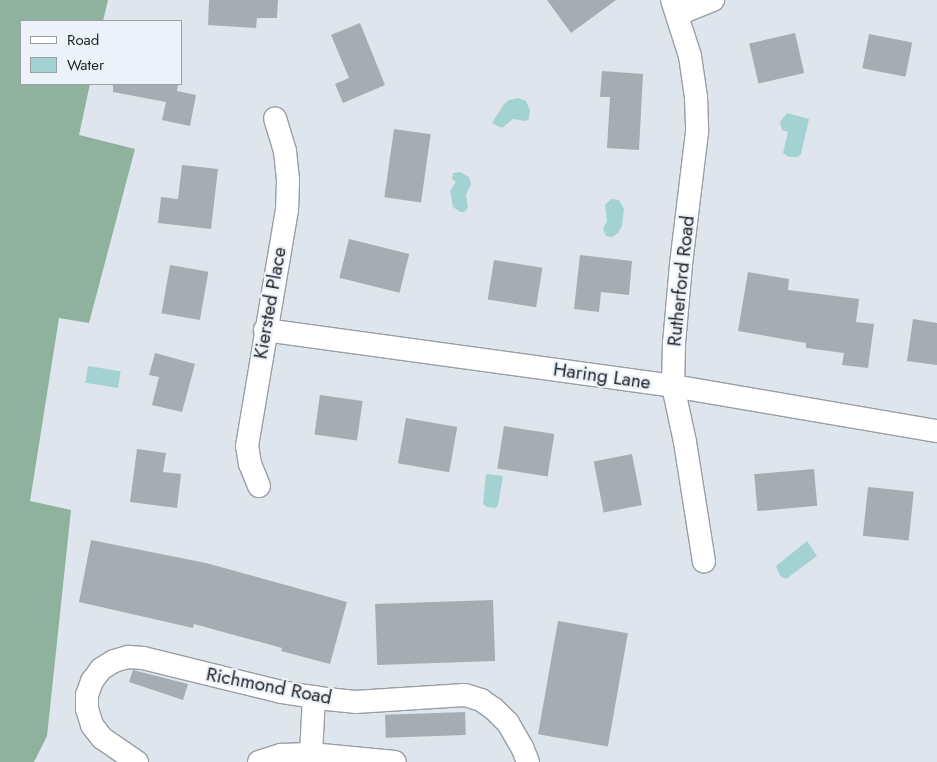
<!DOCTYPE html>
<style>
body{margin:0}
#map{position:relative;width:937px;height:762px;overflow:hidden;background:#dfe5ec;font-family:Jost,sans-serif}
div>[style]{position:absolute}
.forest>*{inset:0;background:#8eb29d}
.water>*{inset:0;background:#a3d2d3;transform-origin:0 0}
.building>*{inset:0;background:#a6acb2;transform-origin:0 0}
.roads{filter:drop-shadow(1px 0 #999ea4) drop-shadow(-1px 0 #999ea4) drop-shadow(0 1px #999ea4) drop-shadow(0 -1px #999ea4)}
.minor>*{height:22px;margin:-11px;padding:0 11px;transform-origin:11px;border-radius:11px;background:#fff}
span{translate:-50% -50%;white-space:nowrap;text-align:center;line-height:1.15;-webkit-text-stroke:4.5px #ecf2f9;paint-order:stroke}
.street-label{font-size:19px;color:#222427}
.legend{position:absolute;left:20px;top:20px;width:162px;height:65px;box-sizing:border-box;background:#ecf2f9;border:1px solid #9ba0a5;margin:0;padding:6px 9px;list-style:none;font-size:15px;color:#222427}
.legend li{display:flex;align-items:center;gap:10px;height:25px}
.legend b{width:25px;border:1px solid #9ba0a5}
</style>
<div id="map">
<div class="forest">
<i style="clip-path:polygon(0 0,108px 0,103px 21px,21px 21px,21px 84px,90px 84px,79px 135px,135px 149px,89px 323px,59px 318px,30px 501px,71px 510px,47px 736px,34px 762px,0 762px)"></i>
</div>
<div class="water">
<i style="clip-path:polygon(518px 98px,526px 101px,530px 110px,529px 119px,526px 121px,513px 119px,502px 128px,492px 123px,504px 104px,509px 100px)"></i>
<i style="clip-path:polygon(787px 113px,809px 119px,801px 154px,798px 157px,789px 157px,783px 153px,788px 132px,782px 130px,780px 122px)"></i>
<i style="clip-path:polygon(460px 172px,469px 177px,471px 184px,466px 195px,468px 208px,464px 212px,460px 212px,453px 207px,450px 191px,456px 182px,452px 179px,453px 173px)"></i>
<i style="clip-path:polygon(611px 199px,619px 200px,624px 209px,622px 226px,618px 233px,612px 237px,606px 236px,603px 229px,607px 221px,605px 205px)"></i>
<i style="left:88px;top:366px;width:33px;height:17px;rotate:9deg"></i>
<i style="clip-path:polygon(486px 474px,503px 476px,498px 505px,495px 508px,487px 507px,483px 504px)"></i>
<i style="clip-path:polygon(807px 541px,817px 556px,786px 579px,780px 576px,776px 566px)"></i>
</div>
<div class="building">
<i style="clip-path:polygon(209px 0,278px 0,277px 18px,257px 18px,256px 28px,208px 25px)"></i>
<i style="clip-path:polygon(547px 0,616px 0,571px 33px)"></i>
<i style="clip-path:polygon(360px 23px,385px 85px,343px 103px,335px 84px,349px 78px,331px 35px)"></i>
<i style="left:795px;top:33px;width:41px;height:47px;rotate:77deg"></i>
<i style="left:869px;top:34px;width:44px;height:35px;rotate:11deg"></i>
<i style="clip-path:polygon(602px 71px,643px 74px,639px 150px,607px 148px,610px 97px,600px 97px)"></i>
<i style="clip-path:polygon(113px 84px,178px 84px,177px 91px,196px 95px,190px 126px,162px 120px,166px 102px,113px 92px)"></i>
<i style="left:394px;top:129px;width:37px;height:69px;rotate:8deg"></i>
<i style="clip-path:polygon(182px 165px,218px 169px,211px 229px,158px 223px,161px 197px,178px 199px)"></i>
<i style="left:349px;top:239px;width:62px;height:40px;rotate:14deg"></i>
<i style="clip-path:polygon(580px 255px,632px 261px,629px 295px,601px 292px,599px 312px,574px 309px)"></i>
<i style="left:494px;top:260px;width:49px;height:40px;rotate:9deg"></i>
<i style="left:170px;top:265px;width:39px;height:49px;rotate:10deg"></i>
<i style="clip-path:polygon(748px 272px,789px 279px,788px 290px,859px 299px,856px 322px,874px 324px,868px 368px,842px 365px,844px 353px,806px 348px,806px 343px,738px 331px)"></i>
<i style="clip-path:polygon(913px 319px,937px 323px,937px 365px,907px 361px)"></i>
<i style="clip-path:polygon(155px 353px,195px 364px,182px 412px,152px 405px,159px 377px,149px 375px)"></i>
<i style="left:320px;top:395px;width:43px;height:40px;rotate:8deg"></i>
<i style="left:406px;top:418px;width:52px;height:46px;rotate:10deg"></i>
<i style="left:504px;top:426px;width:51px;height:43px;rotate:9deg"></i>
<i style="clip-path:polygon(137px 449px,166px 453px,163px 472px,181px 474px,177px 508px,130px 502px)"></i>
<i style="left:632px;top:454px;width:52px;height:39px;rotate:79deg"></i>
<i style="left:814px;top:469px;width:37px;height:60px;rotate:85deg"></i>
<i style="left:868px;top:487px;width:46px;height:49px;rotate:6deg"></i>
<i style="clip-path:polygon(91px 540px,206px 563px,347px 602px,330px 664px,281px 651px,282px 648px,194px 624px,193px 628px,79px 602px)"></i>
<i style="left:493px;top:600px;width:61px;height:118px;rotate:88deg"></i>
<i style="left:558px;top:621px;width:71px;height:115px;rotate:10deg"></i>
<i style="clip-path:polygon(133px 670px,188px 684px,183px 700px,129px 682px)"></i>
<i style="left:465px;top:712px;width:23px;height:80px;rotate:88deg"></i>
</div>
<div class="roads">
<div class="minor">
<i style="left:672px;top:0;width:59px;rotate:72.2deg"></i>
<i style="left:690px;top:56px;width:41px;rotate:81.7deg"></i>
<i style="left:696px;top:97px;width:35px;rotate:88deg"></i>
<i style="left:697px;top:132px;width:134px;rotate:96.9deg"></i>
<i style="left:681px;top:265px;width:78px;rotate:95.1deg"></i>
<i style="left:674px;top:343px;width:43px;rotate:91.3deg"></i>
<i style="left:673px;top:386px;width:57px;rotate:77.9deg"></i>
<i style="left:685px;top:442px;width:121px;rotate:81deg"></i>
<i style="left:678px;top:14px;width:38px;rotate:-22deg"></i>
<i style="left:265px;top:330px;width:412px;rotate:7.8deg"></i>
<i style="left:673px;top:386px;width:268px;rotate:9.7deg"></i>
<i style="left:259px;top:486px;width:24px;rotate:-112deg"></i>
<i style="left:250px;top:464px;width:18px;rotate:-99deg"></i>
<i style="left:247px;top:446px;width:239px;rotate:-80.4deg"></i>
<i style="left:287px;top:210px;width:30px;rotate:-88deg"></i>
<i style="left:288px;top:180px;width:29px;rotate:-96deg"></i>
<i style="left:285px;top:151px;width:34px;rotate:-107deg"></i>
<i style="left:311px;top:754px;width:57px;rotate:-87deg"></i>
<i style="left:137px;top:762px;width:42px;rotate:-145.6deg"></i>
<i style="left:102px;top:738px;width:16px;rotate:-128deg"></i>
<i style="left:92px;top:725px;width:17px;rotate:-107deg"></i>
<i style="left:87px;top:709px;width:14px;rotate:-90deg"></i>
<i style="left:87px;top:695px;width:15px;rotate:-70deg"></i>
<i style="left:92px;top:681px;width:15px;rotate:-53deg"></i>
<i style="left:101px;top:669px;width:15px;rotate:-32deg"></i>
<i style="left:114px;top:661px;width:15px;rotate:-16deg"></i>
<i style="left:128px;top:657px;width:15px;rotate:4deg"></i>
<i style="left:143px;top:658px;width:142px;rotate:13.8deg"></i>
<i style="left:281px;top:692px;width:47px;rotate:8.7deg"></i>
<i style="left:327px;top:699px;width:28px;rotate:6deg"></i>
<i style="left:355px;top:702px;width:110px;rotate:-3.6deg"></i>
<i style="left:465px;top:695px;width:17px;rotate:17deg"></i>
<i style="left:481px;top:700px;width:16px;rotate:35deg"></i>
<i style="left:494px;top:709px;width:20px;rotate:45deg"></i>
<i style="left:508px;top:723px;width:28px;rotate:60deg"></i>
<i style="left:522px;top:747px;width:16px;rotate:68deg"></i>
<i style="left:259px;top:762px;width:23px;rotate:-18deg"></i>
<i style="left:281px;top:755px;width:30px;rotate:-2deg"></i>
<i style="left:311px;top:754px;width:84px;rotate:5.4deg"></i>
</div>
</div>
<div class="street-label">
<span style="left:681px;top:281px;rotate:-84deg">Rutherford Road</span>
<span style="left:270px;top:303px;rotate:-80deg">Kiersted Place</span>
<span style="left:602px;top:376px;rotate:8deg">Haring Lane</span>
<span style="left:269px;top:686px;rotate:11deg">Richmond Road</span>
</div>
<ul class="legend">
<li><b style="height:6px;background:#fff"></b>Road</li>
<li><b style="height:14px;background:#a3d2d3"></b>Water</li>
</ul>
</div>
